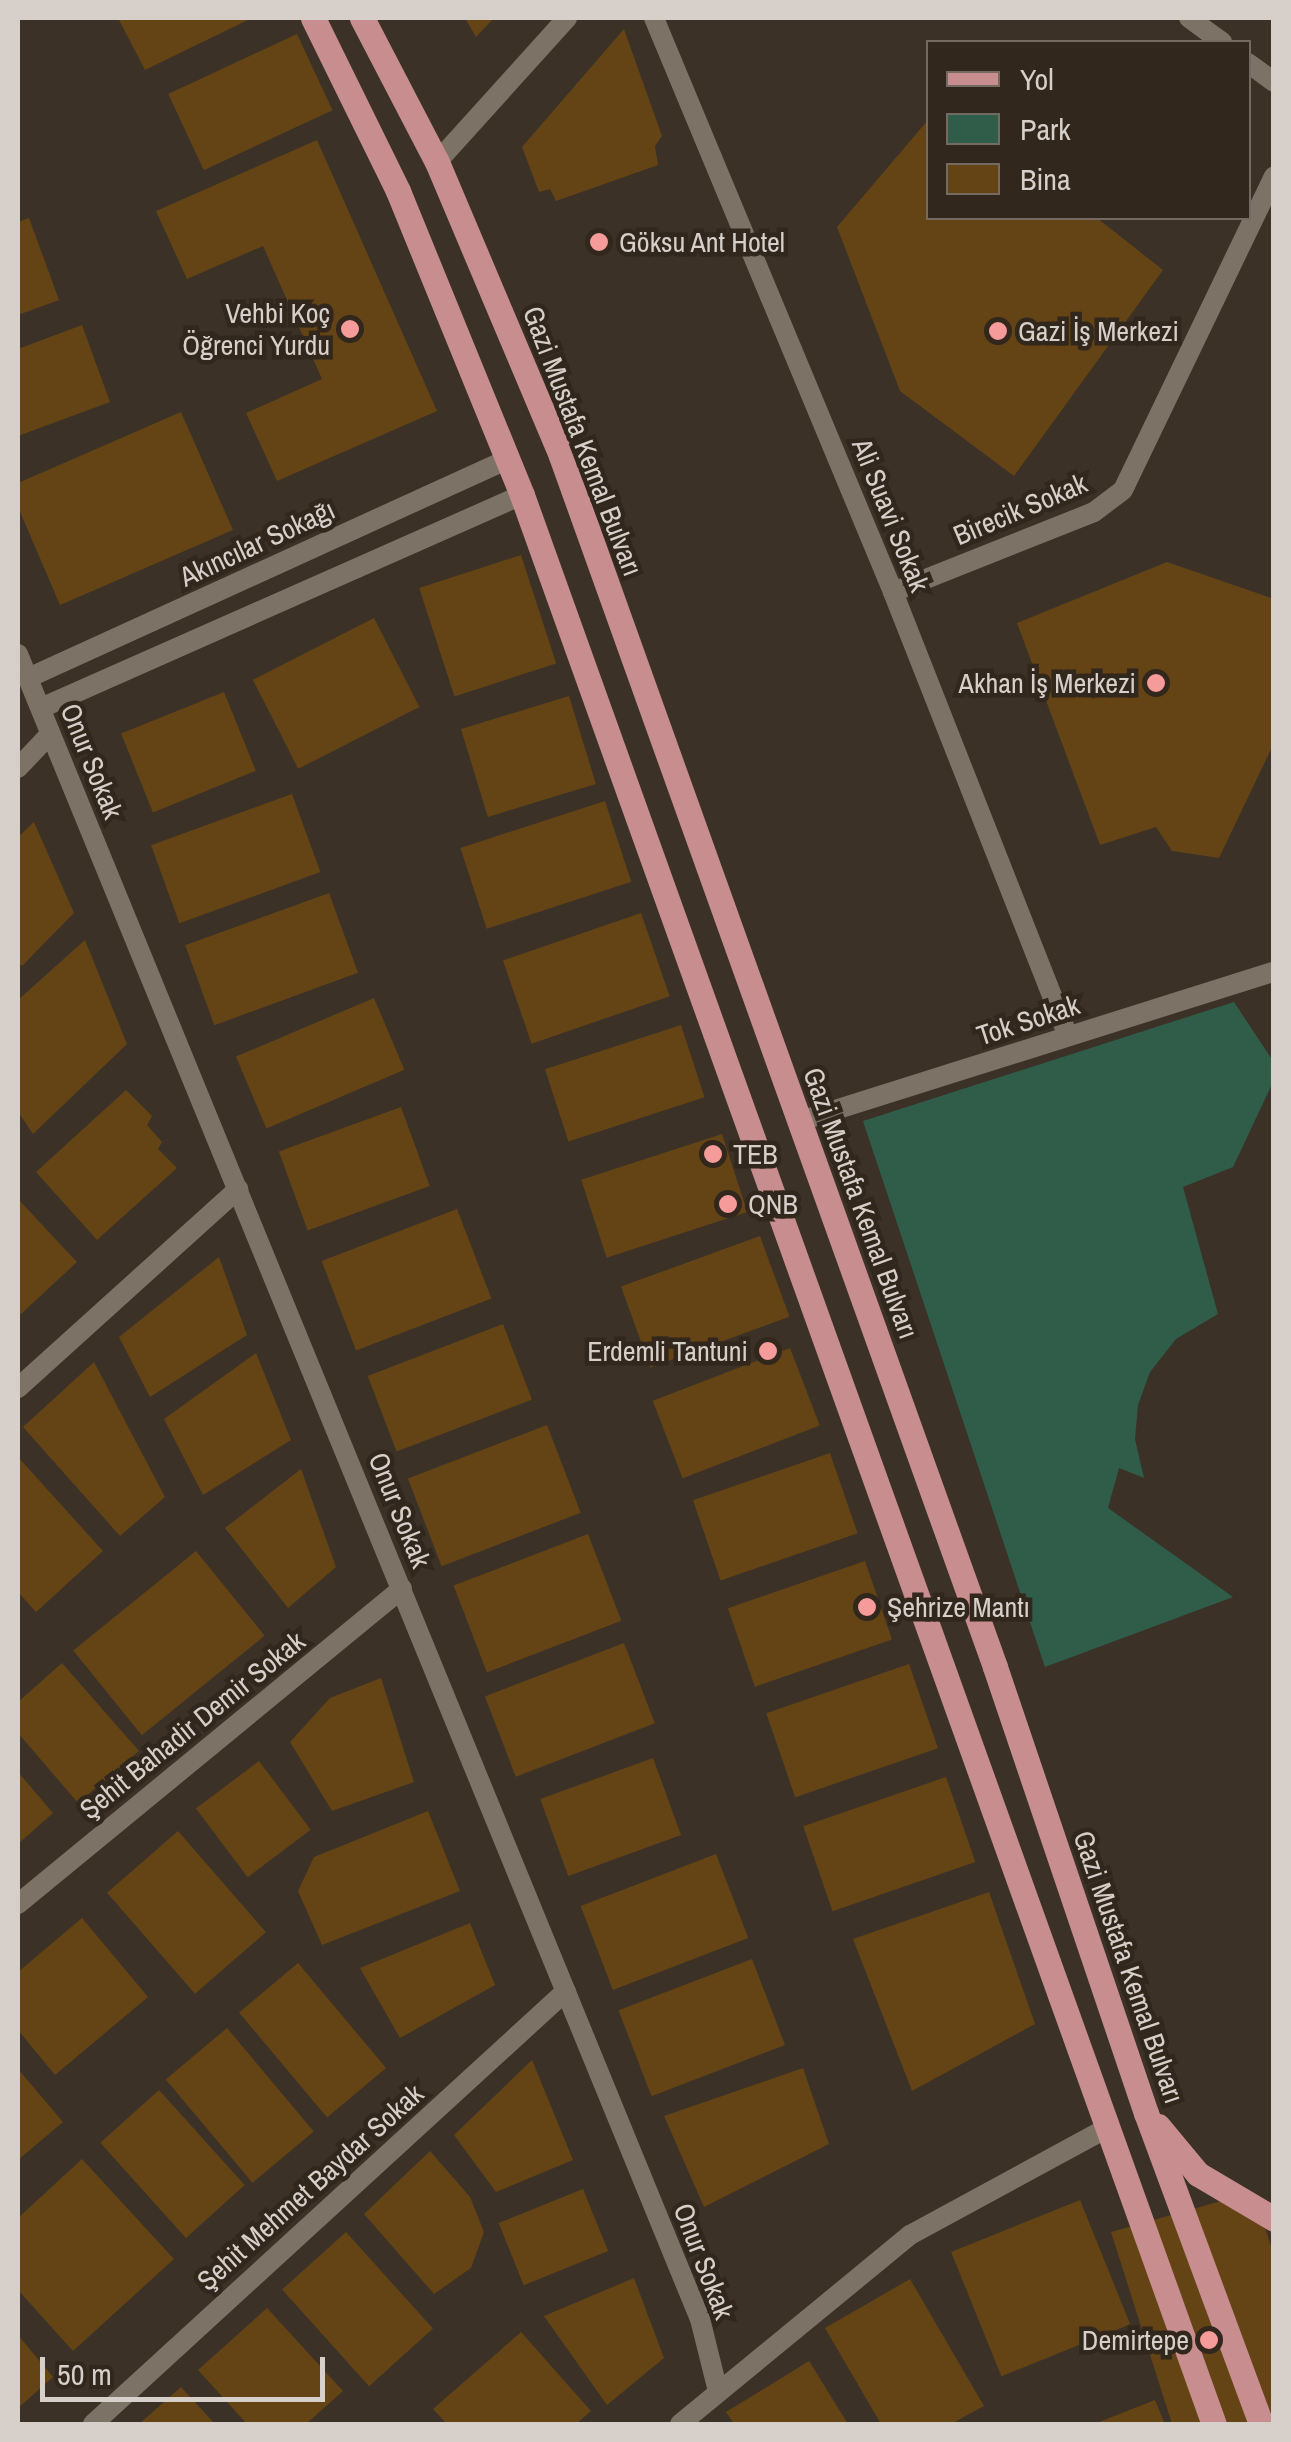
<!DOCTYPE html>
<meta charset="utf-8">
<style>
body{margin:0}
#map{position:relative;width:1291px;height:2442px;overflow:hidden;background:#3b3127;font-family:"Archivo Narrow",sans-serif}
div>[style]{position:absolute}
.green>*{inset:0;background:#2f5d4a}
.building>*{inset:0;background:#644415;transform-origin:0 0}
.minor>*{height:20px;margin:-10px;padding:0 10px;transform-origin:10px;border-radius:10px;background:#7d7266}
.primary>*{height:25px;margin:-12.5px;padding:0 12.5px;transform-origin:12.5px;border-radius:12.5px;background:#c78d8f}
.dots>*{width:28px;height:28px;translate:-50% -50%;box-sizing:border-box;border:5px solid #31271d;border-radius:50%}
span{translate:-50% -50%;white-space:nowrap;text-align:center;line-height:1.15;-webkit-text-stroke:9px #31271d;paint-order:stroke}
.poi-label{font-size:28px;color:#d7d0ca}
.left{translate:0 -50%;text-align:left}
.right{translate:-100% -50%;text-align:right}
.street-label{font-size:28px;color:#d7d0ca}
.frame{position:absolute;inset:0;border:20px solid #d7d0ca;pointer-events:none}
.legend{position:absolute;left:926px;top:40px;width:325px;height:180px;box-sizing:border-box;background:#31271d;border:2px solid #736b62;margin:0;padding:12px 18px;list-style:none;font-size:30px;color:#d7d0ca}
.legend li{display:flex;align-items:center;gap:20px;height:50px}
.legend b{width:50px;border:2px solid #736b62}
.scale{position:absolute;left:40px;top:2357px;width:285px;height:45px;box-sizing:border-box;border:5px solid #d7d0ca;border-top:0;padding-left:12px;font-size:30px;line-height:35px;white-space:nowrap;color:#d7d0ca;-webkit-text-stroke:8px #31271d;paint-order:stroke}
</style>
<div id="map">
<div class="green">
<i style="clip-path:polygon(1234px 1002px,1273px 1061px,1274px 1080px,1233px 1167px,1183px 1187px,1218px 1314px,1176px 1339px,1150px 1372px,1138px 1405px,1135px 1439px,1144px 1478px,1119px 1468px,1108px 1508px,1233px 1597px,1045px 1667px,863px 1121px)"></i>
</div>
<div class="building">
<i style="clip-path:polygon(118px 18px,252px 18px,145px 70px)"></i>
<i style="clip-path:polygon(465px 18px,494px 18px,476px 37px)"></i>
<i style="clip-path:polygon(624px 29px,662px 136px,655px 146px,658px 165px,556px 201px,550px 189px,539px 192px,522px 147px)"></i>
<i style="left:297px;top:34px;width:84px;height:142px;rotate:65deg"></i>
<i style="clip-path:polygon(928px 120px,928px 218px,1097px 218px,1163px 270px,1014px 476px,900px 391px,837px 227px)"></i>
<i style="clip-path:polygon(317px 140px,437px 411px,277px 481px,246px 413px,322px 379px,263px 246px,187px 279px,156px 211px)"></i>
<i style="clip-path:polygon(29px 218px,59px 300px,18px 315px,18px 222px)"></i>
<i style="clip-path:polygon(82px 325px,110px 402px,18px 436px,18px 349px)"></i>
<i style="clip-path:polygon(181px 412px,233px 530px,60px 605px,18px 507px,18px 483px)"></i>
<i style="left:521px;top:555px;width:114px;height:107px;rotate:72deg"></i>
<i style="clip-path:polygon(1167px 562px,1274px 599px,1274px 743px,1219px 858px,1172px 851px,1156px 827px,1100px 845px,1017px 623px)"></i>
<i style="left:374px;top:618px;width:100px;height:136px;rotate:63deg"></i>
<i style="left:224px;top:692px;width:85px;height:111px;rotate:68deg"></i>
<i style="left:569px;top:696px;width:92px;height:113px;rotate:73deg"></i>
<i style="left:292px;top:794px;width:83px;height:150px;rotate:70deg"></i>
<i style="left:605px;top:801px;width:85px;height:152px;rotate:72deg"></i>
<i style="clip-path:polygon(34px 822px,74px 913px,22px 966px,18px 962px,18px 837px)"></i>
<i style="left:329px;top:893px;width:85px;height:153px;rotate:70deg"></i>
<i style="left:641px;top:913px;width:88px;height:146px;rotate:71deg"></i>
<i style="clip-path:polygon(85px 940px,127px 1044px,33px 1134px,18px 1112px,18px 1000px)"></i>
<i style="left:374px;top:998px;width:78px;height:150px;rotate:67deg"></i>
<i style="left:681px;top:1025px;width:76px;height:143px;rotate:72deg"></i>
<i style="clip-path:polygon(126px 1090px,152px 1116px,147px 1125px,162px 1142px,158px 1149px,177px 1168px,97px 1240px,36px 1172px)"></i>
<i style="left:401px;top:1107px;width:84px;height:130px;rotate:70deg"></i>
<i style="left:722px;top:1134px;width:82px;height:148px;rotate:72deg"></i>
<i style="clip-path:polygon(18px 1199px,77px 1262px,21px 1314px,18px 1311px)"></i>
<i style="left:457px;top:1209px;width:96px;height:145px;rotate:69deg"></i>
<i style="left:760px;top:1236px;width:86px;height:148px;rotate:70deg"></i>
<i style="clip-path:polygon(219px 1257px,247px 1335px,150px 1397px,119px 1337px)"></i>
<i style="left:503px;top:1324px;width:81px;height:145px;rotate:69deg"></i>
<i style="left:790px;top:1348px;width:83px;height:147px;rotate:69deg"></i>
<i style="clip-path:polygon(256px 1353px,291px 1440px,203px 1495px,164px 1419px)"></i>
<i style="clip-path:polygon(94px 1362px,165px 1497px,120px 1536px,23px 1427px)"></i>
<i style="left:547px;top:1425px;width:94px;height:149px;rotate:69deg"></i>
<i style="left:830px;top:1453px;width:85px;height:145px;rotate:71deg"></i>
<i style="clip-path:polygon(18px 1457px,103px 1551px,36px 1612px,18px 1592px)"></i>
<i style="clip-path:polygon(301px 1469px,336px 1567px,288px 1608px,225px 1528px)"></i>
<i style="left:588px;top:1534px;width:93px;height:144px;rotate:69deg"></i>
<i style="left:196px;top:1551px;width:109px;height:158px;rotate:51deg"></i>
<i style="left:865px;top:1561px;width:83px;height:145px;rotate:71deg"></i>
<i style="left:624px;top:1643px;width:86px;height:149px;rotate:69deg"></i>
<i style="clip-path:polygon(62px 1663px,139px 1751px,78px 1803px,18px 1733px,18px 1702px)"></i>
<i style="left:909px;top:1664px;width:89px;height:151px;rotate:71deg"></i>
<i style="clip-path:polygon(381px 1678px,414px 1782px,332px 1811px,290px 1742px,330px 1698px)"></i>
<i style="left:653px;top:1758px;width:82px;height:120px;rotate:70deg"></i>
<i style="left:259px;top:1761px;width:86px;height:79px;rotate:53deg"></i>
<i style="clip-path:polygon(18px 1772px,53px 1813px,18px 1844px)"></i>
<i style="left:946px;top:1777px;width:90px;height:151px;rotate:71deg"></i>
<i style="clip-path:polygon(428px 1811px,460px 1891px,322px 1945px,298px 1891px,314px 1857px)"></i>
<i style="left:178px;top:1831px;width:134px;height:94px;rotate:49deg"></i>
<i style="left:716px;top:1854px;width:90px;height:145px;rotate:69deg"></i>
<i style="clip-path:polygon(989px 1892px,1035px 2024px,912px 2091px,853px 1939px)"></i>
<i style="clip-path:polygon(82px 1918px,148px 1997px,55px 2075px,18px 2030px,18px 1972px)"></i>
<i style="clip-path:polygon(470px 1923px,495px 1985px,400px 2038px,360px 1968px)"></i>
<i style="left:752px;top:1959px;width:92px;height:143px;rotate:69deg"></i>
<i style="left:298px;top:1963px;width:137px;height:77px;rotate:50deg"></i>
<i style="left:227px;top:2028px;width:135px;height:80px;rotate:50deg"></i>
<i style="clip-path:polygon(532px 2060px,573px 2160px,496px 2192px,454px 2135px)"></i>
<i style="clip-path:polygon(803px 2068px,829px 2144px,704px 2207px,664px 2116px)"></i>
<i style="clip-path:polygon(18px 2069px,63px 2122px,18px 2160px)"></i>
<i style="left:159px;top:2090px;width:128px;height:79px;rotate:48deg"></i>
<i style="clip-path:polygon(430px 2151px,470px 2197px,484px 2232px,471px 2268px,434px 2294px,364px 2214px)"></i>
<i style="clip-path:polygon(82px 2159px,174px 2259px,73px 2351px,18px 2290px,18px 2218px)"></i>
<i style="left:583px;top:2189px;width:67px;height:91px;rotate:68deg"></i>
<i style="clip-path:polygon(1253px 2192px,1274px 2255px,1274px 2424px,1172px 2424px,1111px 2232px)"></i>
<i style="left:1080px;top:2200px;width:134px;height:139px;rotate:68deg"></i>
<i style="left:346px;top:2232px;width:130px;height:86px;rotate:48deg"></i>
<i style="clip-path:polygon(634px 2278px,664px 2358px,607px 2405px,544px 2316px)"></i>
<i style="clip-path:polygon(910px 2279px,984px 2406px,951px 2424px,881px 2424px,825px 2328px)"></i>
<i style="clip-path:polygon(267px 2308px,343px 2391px,306px 2424px,247px 2424px,198px 2370px)"></i>
<i style="clip-path:polygon(521px 2332px,591px 2411px,576px 2424px,447px 2424px,433px 2409px)"></i>
<i style="clip-path:polygon(18px 2335px,53px 2377px,18px 2408px)"></i>
<i style="clip-path:polygon(809px 2361px,848px 2424px,734px 2424px,726px 2412px)"></i>
<i style="clip-path:polygon(181px 2387px,215px 2424px,139px 2424px)"></i>
<i style="clip-path:polygon(1155px 2400px,1165px 2424px,1094px 2424px)"></i>
</div>
<div class="minor">
<i style="left:654px;top:18px;width:622px;rotate:67.39deg"></i>
<i style="left:893px;top:592px;width:477px;rotate:68.5deg"></i>
<i style="left:1189px;top:18px;width:41px;rotate:36deg"></i>
<i style="left:1248px;top:63px;width:32px;rotate:36deg"></i>
<i style="left:437px;top:162px;width:194px;rotate:-47.9deg"></i>
<i style="left:893px;top:592px;width:216px;rotate:-21.7deg"></i>
<i style="left:1094px;top:512px;width:36px;rotate:-37deg"></i>
<i style="left:1123px;top:490px;width:348px;rotate:-64.3deg"></i>
<i style="left:18px;top:654px;width:1799px;rotate:67.73deg"></i>
<i style="left:700px;top:2319px;width:74px;rotate:76deg"></i>
<i style="left:28px;top:678px;width:528px;rotate:-24.52deg"></i>
<i style="left:41px;top:708px;width:526px;rotate:-23.89deg"></i>
<i style="left:18px;top:768px;width:47px;rotate:-46.7deg"></i>
<i style="left:800px;top:1121px;width:497px;rotate:-17.5deg"></i>
<i style="left:18px;top:1388px;width:297px;rotate:-42.1deg"></i>
<i style="left:18px;top:1904px;width:497px;rotate:-39.4deg"></i>
<i style="left:93px;top:2424px;width:641px;rotate:-42.47deg"></i>
<i style="left:680px;top:2424px;width:298px;rotate:-39.4deg"></i>
<i style="left:910px;top:2235px;width:226px;rotate:-28.5deg"></i>
</div>
<div class="primary">
<i style="left:313px;top:18px;width:193px;rotate:63.8deg"></i>
<i style="left:398px;top:191px;width:328px;rotate:67.8deg"></i>
<i style="left:522px;top:495px;width:2049px;rotate:70.27deg"></i>
<i style="left:362px;top:18px;width:162px;rotate:62.5deg"></i>
<i style="left:437px;top:162px;width:319px;rotate:67.1deg"></i>
<i style="left:561px;top:456px;width:1286px;rotate:70.28deg"></i>
<i style="left:995px;top:1667px;width:471px;rotate:71.3deg"></i>
<i style="left:1146px;top:2113px;width:332px;rotate:69.7deg"></i>
<i style="left:1158px;top:2126px;width:62px;rotate:50.2deg"></i>
<i style="left:1198px;top:2174px;width:88px;rotate:30.6deg"></i>
</div>
<div class="dots">
<i style="left:599px;top:242px;background:#f59b9a"></i>
<i style="left:350px;top:329px;background:#f59b9a"></i>
<i style="left:998px;top:331px;background:#f59b9a"></i>
<i style="left:1156px;top:683px;background:#f59b9a"></i>
<i style="left:713px;top:1154px;background:#f59b9a"></i>
<i style="left:728px;top:1204px;background:#f59b9a"></i>
<i style="left:768px;top:1351px;background:#f59b9a"></i>
<i style="left:867px;top:1607px;background:#f59b9a"></i>
<i style="left:1209px;top:2340px;background:#f59b9a"></i>
</div>
<div class="poi-label">
<span class="left" style="left:619px;top:242px">Göksu Ant Hotel</span>
<span class="right" style="left:330px;top:329px">Vehbi Koç<br>Öğrenci Yurdu</span>
<span class="left" style="left:1018px;top:331px">Gazi İş Merkezi</span>
<span class="right" style="left:1136px;top:683px">Akhan İş Merkezi</span>
<span class="left" style="left:733px;top:1154px">TEB</span>
<span class="left" style="left:748px;top:1204px">QNB</span>
<span class="right" style="left:748px;top:1351px">Erdemli Tantuni</span>
<span class="left" style="left:887px;top:1607px">Şehrize Mantı</span>
<span class="right" style="left:1189px;top:2340px">Demirtepe</span>
</div>
<div class="street-label">
<span style="left:583px;top:441px;rotate:69deg">Gazi Mustafa Kemal Bulvarı</span>
<span style="left:1020px;top:509px;rotate:-23deg">Birecik Sokak</span>
<span style="left:891px;top:515px;rotate:68deg">Ali Suavi Sokak</span>
<span style="left:257px;top:543px;rotate:-25deg">Akıncılar Sokağı</span>
<span style="left:92px;top:761px;rotate:68deg">Onur Sokak</span>
<span style="left:1028px;top:1020px;rotate:-18deg">Tok Sokak</span>
<span style="left:861px;top:1203px;rotate:70deg">Gazi Mustafa Kemal Bulvarı</span>
<span style="left:400px;top:1510px;rotate:68deg">Onur Sokak</span>
<span style="left:192px;top:1725px;rotate:-39deg">Şehit Bahadir Demir Sokak</span>
<span style="left:1129px;top:1967px;rotate:71deg">Gazi Mustafa Kemal Bulvarı</span>
<span style="left:310px;top:2187px;rotate:-42deg">Şehit Mehmet Baydar Sokak</span>
<span style="left:704px;top:2261px;rotate:69deg">Onur Sokak</span>
</div>
<div class="frame"></div>
<ul class="legend">
<li><b style="height:12px;background:#c78d8f"></b>Yol</li>
<li><b style="height:28px;background:#2f5d4a"></b>Park</li>
<li><b style="height:28px;background:#644415"></b>Bina</li>
</ul>
<div class="scale">50 m</div>
</div>
